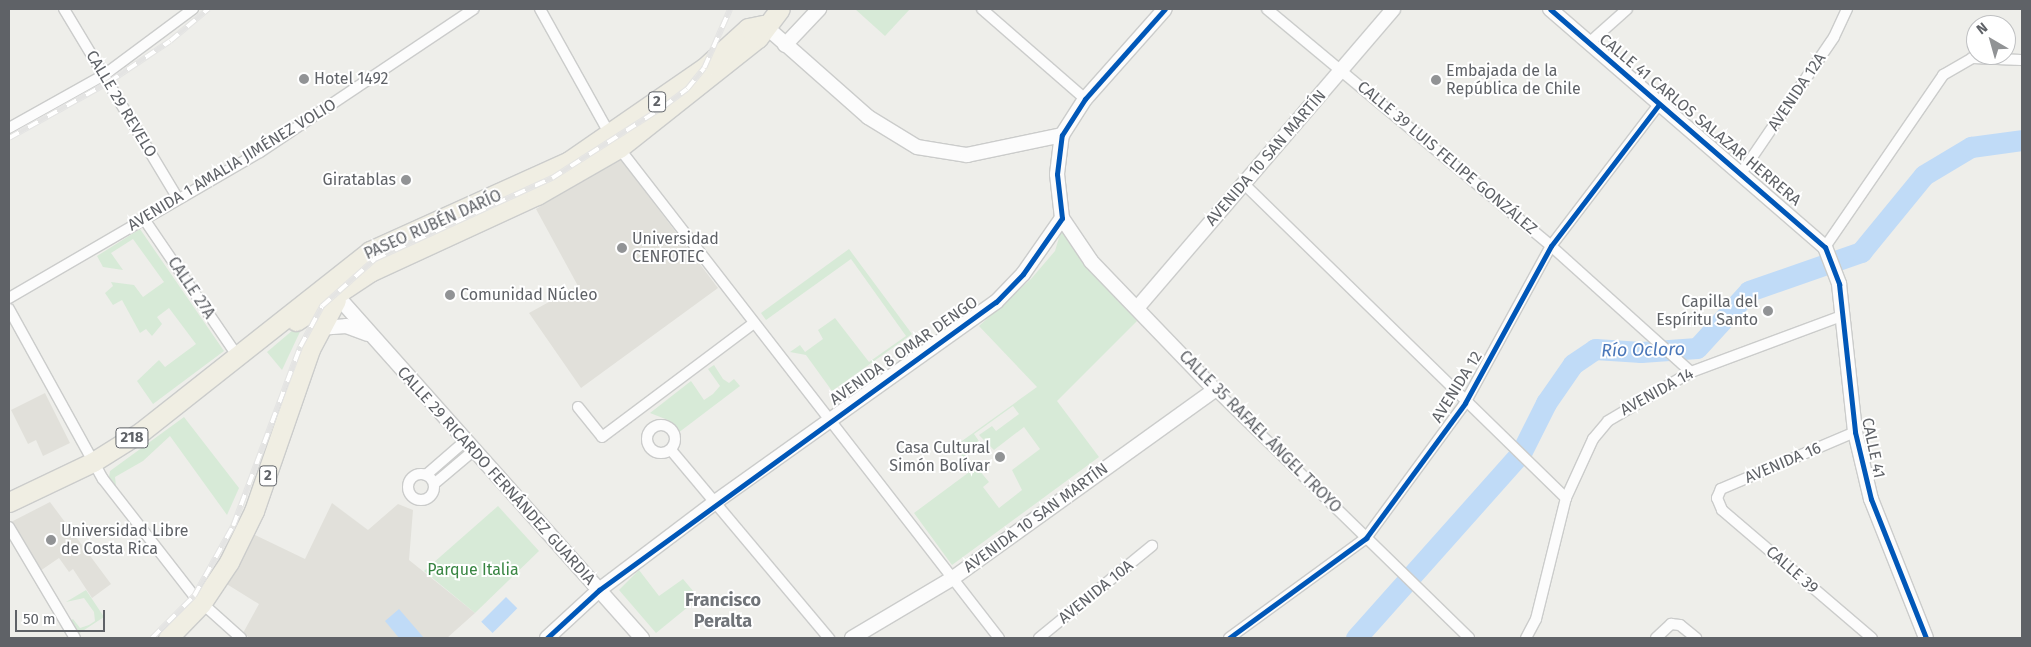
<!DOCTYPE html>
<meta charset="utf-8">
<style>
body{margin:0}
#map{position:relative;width:2031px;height:647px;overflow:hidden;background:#eeeeea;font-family:"Fira Sans",sans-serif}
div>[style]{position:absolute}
.education>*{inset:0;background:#e1e0da}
.green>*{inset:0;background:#d7ead7}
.water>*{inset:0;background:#c0dbf7;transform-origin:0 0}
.river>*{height:21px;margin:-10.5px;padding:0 10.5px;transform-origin:10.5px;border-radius:10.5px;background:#c0dbf7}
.roads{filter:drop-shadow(1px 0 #cbcccb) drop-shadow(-1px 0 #cbcccb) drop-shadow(0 1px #cbcccb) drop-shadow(0 -1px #cbcccb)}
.street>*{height:10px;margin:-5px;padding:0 5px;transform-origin:5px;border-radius:5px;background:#fcfcfc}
.street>.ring{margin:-5px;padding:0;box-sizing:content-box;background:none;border:10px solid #fcfcfc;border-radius:50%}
.secondary>*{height:14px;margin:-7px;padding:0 7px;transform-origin:7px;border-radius:7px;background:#fcfcfc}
.highway>*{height:19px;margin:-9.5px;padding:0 9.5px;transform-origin:9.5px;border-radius:9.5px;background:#f0eee3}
.rail>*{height:5.5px;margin-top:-2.75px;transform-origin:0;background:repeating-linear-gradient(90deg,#fff 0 11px,#e4e4e3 0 22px);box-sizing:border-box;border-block:1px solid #e4e4e3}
.cycleway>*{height:5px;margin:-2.5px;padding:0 2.5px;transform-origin:2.5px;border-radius:2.5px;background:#0057b8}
.dots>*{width:14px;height:14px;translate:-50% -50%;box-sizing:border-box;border:2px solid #fff;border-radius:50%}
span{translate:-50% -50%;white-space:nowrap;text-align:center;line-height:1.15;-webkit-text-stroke:4px #fff;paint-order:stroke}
.shield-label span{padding:1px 4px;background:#fff;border:1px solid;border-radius:4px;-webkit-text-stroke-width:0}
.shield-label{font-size:15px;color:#5f6267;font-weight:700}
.poi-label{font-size:16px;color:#5f6267}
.left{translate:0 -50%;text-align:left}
.right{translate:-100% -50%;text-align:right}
.street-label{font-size:16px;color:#5f6267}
.park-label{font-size:16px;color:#388542}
.water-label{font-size:18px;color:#4a77b9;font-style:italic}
.neighbourhood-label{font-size:18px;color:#707479;font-weight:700}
.frame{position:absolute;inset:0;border:10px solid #5f6267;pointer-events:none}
.north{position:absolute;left:1966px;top:15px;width:50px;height:50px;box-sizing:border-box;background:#fff;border:1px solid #bfc0c2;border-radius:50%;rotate:322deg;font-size:14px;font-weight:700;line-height:20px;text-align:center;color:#5f6267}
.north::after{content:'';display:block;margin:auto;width:18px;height:22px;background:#919395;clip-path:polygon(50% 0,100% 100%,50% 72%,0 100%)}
.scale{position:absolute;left:15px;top:610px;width:90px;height:22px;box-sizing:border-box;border:2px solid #5f6267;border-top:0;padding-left:6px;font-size:15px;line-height:18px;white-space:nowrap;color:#5f6267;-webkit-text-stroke:4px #fff;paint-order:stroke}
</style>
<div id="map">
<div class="education">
<i style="clip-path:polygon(619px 157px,718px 288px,581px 388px,529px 313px,578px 286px,536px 209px)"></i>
<i style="clip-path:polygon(45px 393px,70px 443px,43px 456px,36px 440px,28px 444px,11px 410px)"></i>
<i style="clip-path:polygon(50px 502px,111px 584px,92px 598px,73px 569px,69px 572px,59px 558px,40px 571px,11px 522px)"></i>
<i style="clip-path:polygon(332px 503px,368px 530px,398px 504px,413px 510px,409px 560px,475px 613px,447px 638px,250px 638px,243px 633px,259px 604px,225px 583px,253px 534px,305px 559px)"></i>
</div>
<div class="green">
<i style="clip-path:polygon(855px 9px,910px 9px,885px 36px)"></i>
<i style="clip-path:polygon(140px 229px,224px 351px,153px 404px,137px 381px,159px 360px,165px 367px,196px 344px,169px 308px,157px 317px,162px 324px,152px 336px,146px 329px,140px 333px,122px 300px,113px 305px,105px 293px,113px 286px,111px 282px,134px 285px,143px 297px,164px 282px,133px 239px,111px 253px,123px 270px,103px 267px,97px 256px)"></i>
<i style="clip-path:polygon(evenodd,1061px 231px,1137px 321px,1057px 401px,1099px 457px,952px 565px,914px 513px,972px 470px,955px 446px,1037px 387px,979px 326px,1031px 279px,1055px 251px,1061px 231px,1013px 406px,1019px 414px,996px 431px,992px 426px,979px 435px,994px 450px,1024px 427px,1040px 449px,1012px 470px,1022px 490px,999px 508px,983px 487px,989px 482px,958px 445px,964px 441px,972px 451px,981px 444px,974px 434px,1013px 406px)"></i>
<i style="clip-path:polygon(849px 249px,912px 334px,832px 391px,806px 355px,790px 352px,800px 345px,805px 352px,823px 339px,818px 330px,835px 318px,869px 362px,906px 336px,851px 259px,766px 320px,761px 313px)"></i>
<i style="clip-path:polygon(306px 319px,282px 370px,267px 352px)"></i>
<i style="clip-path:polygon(714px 365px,723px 379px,729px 383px,734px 379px,740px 386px,678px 433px,668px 420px,650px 413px,691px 381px,704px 400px,713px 394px,720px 386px,708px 369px)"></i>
<i style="clip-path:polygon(184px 417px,239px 488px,227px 515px,170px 436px,143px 461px,115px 477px,116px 486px,109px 477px,110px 471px)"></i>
<i style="clip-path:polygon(498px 506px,539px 551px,475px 613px,424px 571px)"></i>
<i style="clip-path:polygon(639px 570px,659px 596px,683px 579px,699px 598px,656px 633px,619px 590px)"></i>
<i style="clip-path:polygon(86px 590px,104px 617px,78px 634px,70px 621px,73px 619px,80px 628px,89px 625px,95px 621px,94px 612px,84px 598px,66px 602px)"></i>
</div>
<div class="water">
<i style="left:506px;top:597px;width:16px;height:35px;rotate:45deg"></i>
<i style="clip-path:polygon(399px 609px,424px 638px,399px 638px,385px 621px)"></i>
</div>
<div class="river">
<i style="left:1356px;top:638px;width:248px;rotate:-48.3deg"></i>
<i style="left:1521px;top:453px;width:56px;rotate:-63.4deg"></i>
<i style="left:1546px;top:403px;width:47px;rotate:-55.3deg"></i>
<i style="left:1573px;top:364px;width:27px;rotate:-34deg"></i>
<i style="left:1595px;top:349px;width:46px;rotate:3.7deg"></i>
<i style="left:1641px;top:352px;width:56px;rotate:-4.1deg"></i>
<i style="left:1697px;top:348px;width:77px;rotate:-47.6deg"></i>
<i style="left:1749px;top:291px;width:119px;rotate:-19.2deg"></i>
<i style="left:1861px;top:252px;width:99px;rotate:-50.7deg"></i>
<i style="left:1924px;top:175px;width:55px;rotate:-30.8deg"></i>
<i style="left:1971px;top:147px;width:51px;rotate:-7.8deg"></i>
</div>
<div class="roads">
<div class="street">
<i style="left:64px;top:9px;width:222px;rotate:59deg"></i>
<i style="left:540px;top:9px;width:144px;rotate:60.9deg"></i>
<i style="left:982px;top:9px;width:137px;rotate:41.1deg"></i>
<i style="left:1267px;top:9px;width:370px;rotate:39.8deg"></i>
<i style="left:1551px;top:246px;width:188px;rotate:42deg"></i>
<i style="left:1589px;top:43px;width:51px;rotate:-41.8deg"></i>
<i style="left:9px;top:128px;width:109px;rotate:-29.2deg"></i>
<i style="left:104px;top:75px;width:111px;rotate:-36.6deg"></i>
<i style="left:619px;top:148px;width:620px;rotate:52.21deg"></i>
<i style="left:1742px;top:172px;width:163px;rotate:-55.7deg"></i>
<i style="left:1834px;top:37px;width:31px;rotate:-65deg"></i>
<i style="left:1244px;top:184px;width:450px;rotate:44.3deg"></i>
<i style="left:144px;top:219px;width:167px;rotate:55.7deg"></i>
<i style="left:1825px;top:247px;width:209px;rotate:-55.5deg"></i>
<i style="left:1943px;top:75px;width:34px;rotate:-30deg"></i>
<i style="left:1972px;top:58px;width:50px;rotate:2.3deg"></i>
<i style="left:9px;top:298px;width:290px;rotate:-30.2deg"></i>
<i style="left:260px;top:152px;width:257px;rotate:-33.8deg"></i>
<i style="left:9px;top:309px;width:194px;rotate:61.1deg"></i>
<i style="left:103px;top:479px;width:148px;rotate:52.1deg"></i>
<i style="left:194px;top:596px;width:63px;rotate:41.8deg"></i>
<i style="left:1215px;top:390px;width:355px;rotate:44.3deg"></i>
<i style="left:578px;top:407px;width:38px;rotate:51deg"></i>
<i style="left:602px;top:437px;width:190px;rotate:-36.9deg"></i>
<i class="ring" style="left:647px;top:425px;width:18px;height:18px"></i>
<i style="left:1855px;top:432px;width:146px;rotate:157deg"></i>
<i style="left:1721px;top:489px;width:10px;rotate:114deg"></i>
<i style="left:1717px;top:498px;width:13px;rotate:67deg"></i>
<i style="left:1722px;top:510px;width:197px;rotate:40.5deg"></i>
<i style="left:671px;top:450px;width:246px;rotate:50deg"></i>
<i class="ring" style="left:408px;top:474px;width:16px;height:16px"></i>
<i style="left:426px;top:475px;width:50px;rotate:-41deg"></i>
<i style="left:434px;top:484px;width:51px;rotate:-40.2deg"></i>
<i style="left:9px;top:527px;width:129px;rotate:59.3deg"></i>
<i style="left:1039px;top:638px;width:146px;rotate:-39.2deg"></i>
<i style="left:1229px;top:638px;width:170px;rotate:-36.1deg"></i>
<i style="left:1366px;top:538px;width:167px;rotate:-53.7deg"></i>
<i style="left:1465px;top:403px;width:179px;rotate:-61.3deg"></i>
<i style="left:1551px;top:246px;width:178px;rotate:-52.7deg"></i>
<i style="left:1526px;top:638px;width:21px;rotate:-62deg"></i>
<i style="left:1536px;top:619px;width:125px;rotate:-76.1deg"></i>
<i style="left:1566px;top:498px;width:65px;rotate:-65.4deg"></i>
<i style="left:1593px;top:439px;width:23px;rotate:-50deg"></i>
<i style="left:1608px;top:421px;width:96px;rotate:-30.6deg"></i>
<i style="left:1691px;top:372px;width:163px;rotate:-20.4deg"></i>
<i style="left:1656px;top:638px;width:21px;rotate:-43deg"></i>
<i style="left:1671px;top:624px;width:9px;rotate:6deg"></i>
<i style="left:1680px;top:625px;width:21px;rotate:39deg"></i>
</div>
<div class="secondary">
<i style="left:1550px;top:9px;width:364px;rotate:40.9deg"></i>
<i style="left:1825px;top:247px;width:40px;rotate:69deg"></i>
<i style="left:1839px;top:284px;width:149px;rotate:83.8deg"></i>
<i style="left:1855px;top:432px;width:69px;rotate:76.6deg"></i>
<i style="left:1871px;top:499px;width:149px;rotate:68.4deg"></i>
<i style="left:764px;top:25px;width:139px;rotate:41.5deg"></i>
<i style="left:868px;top:117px;width:57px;rotate:31.5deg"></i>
<i style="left:917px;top:147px;width:51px;rotate:9.1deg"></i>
<i style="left:967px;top:155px;width:97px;rotate:-11.9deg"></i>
<i style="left:785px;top:45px;width:50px;rotate:-46.6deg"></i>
<i style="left:338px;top:297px;width:457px;rotate:48.3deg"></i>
<i style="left:1138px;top:307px;width:392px;rotate:-49.4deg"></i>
<i style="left:319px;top:328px;width:27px;rotate:-4deg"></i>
<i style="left:346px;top:326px;width:23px;rotate:20deg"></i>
<i style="left:547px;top:638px;width:71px;rotate:-42.7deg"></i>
<i style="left:599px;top:590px;width:144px;rotate:-37.1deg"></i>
<i style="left:714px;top:503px;width:346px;rotate:-35.5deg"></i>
<i style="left:996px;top:302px;width:39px;rotate:-46deg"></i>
<i style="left:1023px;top:274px;width:68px;rotate:-55.1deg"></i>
<i style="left:852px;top:638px;width:117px;rotate:-30.7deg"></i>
<i style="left:953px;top:578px;width:322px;rotate:-35.7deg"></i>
<i style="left:1215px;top:390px;width:179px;rotate:-133.9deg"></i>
<i style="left:1091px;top:261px;width:52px;rotate:-124deg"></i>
<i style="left:1062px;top:218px;width:44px;rotate:-96.5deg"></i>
<i style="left:1057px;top:174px;width:39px;rotate:-83deg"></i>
<i style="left:1062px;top:135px;width:43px;rotate:-57.4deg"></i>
<i style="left:1085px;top:99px;width:120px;rotate:-48.4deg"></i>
</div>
<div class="highway">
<i style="left:296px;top:321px;width:89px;rotate:-33.5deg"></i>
<i style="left:370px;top:272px;width:184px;rotate:-24.8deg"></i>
<i style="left:537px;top:195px;width:95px;rotate:-29.8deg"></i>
<i style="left:619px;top:148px;width:177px;rotate:-38.4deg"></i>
<i style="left:758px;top:38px;width:36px;rotate:-53deg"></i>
<i style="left:9px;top:502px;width:93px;rotate:-25.5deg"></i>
<i style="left:93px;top:462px;width:57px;rotate:-32deg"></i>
<i style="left:141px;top:432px;width:292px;rotate:-38.3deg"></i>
<i style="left:370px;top:251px;width:218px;rotate:-24.3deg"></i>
<i style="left:569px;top:161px;width:164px;rotate:-34.6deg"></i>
<i style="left:704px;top:68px;width:59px;rotate:-42.3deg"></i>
<i style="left:748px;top:28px;width:16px;rotate:-11deg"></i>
<i style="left:168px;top:638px;width:47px;rotate:-45.9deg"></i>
<i style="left:201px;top:604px;width:50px;rotate:-56.3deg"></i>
<i style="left:229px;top:562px;width:57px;rotate:-63.9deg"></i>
<i style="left:254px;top:511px;width:171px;rotate:-70.9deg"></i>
<i style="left:310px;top:349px;width:55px;rotate:-62deg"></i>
</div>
</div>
<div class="rail">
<i style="left:9px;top:138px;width:115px;rotate:-29.2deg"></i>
<i style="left:109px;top:82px;width:73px;rotate:-33.9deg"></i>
<i style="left:170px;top:41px;width:50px;rotate:-40.1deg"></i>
<i style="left:152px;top:638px;width:59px;rotate:-45deg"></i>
<i style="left:194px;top:596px;width:80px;rotate:-60.9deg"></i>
<i style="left:233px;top:526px;width:191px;rotate:-69.5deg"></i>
<i style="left:300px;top:347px;width:47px;rotate:-61.8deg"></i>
<i style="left:322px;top:306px;width:71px;rotate:-41.6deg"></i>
<i style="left:375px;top:259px;width:195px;rotate:-24.6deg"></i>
<i style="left:552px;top:178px;width:132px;rotate:-32.6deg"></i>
<i style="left:663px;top:107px;width:30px;rotate:-37deg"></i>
<i style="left:687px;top:89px;width:27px;rotate:-51deg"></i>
<i style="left:704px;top:68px;width:64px;rotate:-66.2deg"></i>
</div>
<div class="cycleway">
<i style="left:1550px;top:9px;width:364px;rotate:40.9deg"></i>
<i style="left:1825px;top:247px;width:40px;rotate:69deg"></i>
<i style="left:1839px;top:284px;width:149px;rotate:83.8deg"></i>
<i style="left:1855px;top:432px;width:69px;rotate:76.6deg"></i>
<i style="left:1871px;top:499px;width:149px;rotate:68.4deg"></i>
<i style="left:547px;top:638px;width:71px;rotate:-42.7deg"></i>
<i style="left:599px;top:590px;width:490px;rotate:-36deg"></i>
<i style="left:996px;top:302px;width:39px;rotate:-46deg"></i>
<i style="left:1023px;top:274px;width:68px;rotate:-55.1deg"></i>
<i style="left:1062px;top:218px;width:44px;rotate:-96.5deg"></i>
<i style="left:1057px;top:174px;width:39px;rotate:-83deg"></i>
<i style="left:1062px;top:135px;width:43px;rotate:-57.4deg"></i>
<i style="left:1085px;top:99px;width:120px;rotate:-48.4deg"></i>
<i style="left:1229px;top:638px;width:170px;rotate:-36.1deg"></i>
<i style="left:1366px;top:538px;width:167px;rotate:-53.7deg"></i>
<i style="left:1465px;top:403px;width:179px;rotate:-61.3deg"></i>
<i style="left:1551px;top:246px;width:178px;rotate:-52.7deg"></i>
</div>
<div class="dots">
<i style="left:304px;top:79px;background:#919395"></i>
<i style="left:1436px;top:80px;background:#919395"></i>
<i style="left:406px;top:180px;background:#919395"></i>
<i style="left:622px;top:248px;background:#919395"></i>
<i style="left:450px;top:295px;background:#919395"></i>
<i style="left:1768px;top:311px;background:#919395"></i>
<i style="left:1000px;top:457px;background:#919395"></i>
<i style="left:51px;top:540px;background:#919395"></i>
</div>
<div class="shield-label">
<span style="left:657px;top:102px">2</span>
<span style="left:132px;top:438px">218</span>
<span style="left:268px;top:476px">2</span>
</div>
<div class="poi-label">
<span class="left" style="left:1446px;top:80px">Embajada de la<br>República de Chile</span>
<span class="left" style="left:314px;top:79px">Hotel 1492</span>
<span class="right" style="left:396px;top:180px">Giratablas</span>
<span class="left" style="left:632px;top:248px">Universidad<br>CENFOTEC</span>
<span class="left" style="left:460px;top:295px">Comunidad Núcleo</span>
<span class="right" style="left:1758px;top:311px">Capilla del<br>Espíritu Santo</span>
<span class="right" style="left:990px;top:457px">Casa Cultural<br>Simón Bolívar</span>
<span class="left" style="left:61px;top:540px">Universidad Libre<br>de Costa Rica</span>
</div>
<div class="street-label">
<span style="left:1797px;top:92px;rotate:-56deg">AVENIDA 12A</span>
<span style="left:121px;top:104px;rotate:59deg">CALLE 29 REVELO</span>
<span style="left:1700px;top:120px;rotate:40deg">CALLE 41 CARLOS SALAZAR HERRERA</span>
<span style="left:1266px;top:158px;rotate:-49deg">AVENIDA 10 SAN MARTÍN</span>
<span style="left:1447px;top:158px;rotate:40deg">CALLE 39 LUIS FELIPE GONZÁLEZ</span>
<span style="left:232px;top:165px;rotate:-31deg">AVENIDA 1 AMALIA JIMÉNEZ VOLIO</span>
<span style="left:433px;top:225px;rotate:-24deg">PASEO RUBÉN DARÍO</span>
<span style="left:191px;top:288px;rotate:56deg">CALLE 27A</span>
<span style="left:904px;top:351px;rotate:-35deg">AVENIDA 8 OMAR DENGO</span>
<span style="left:1457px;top:387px;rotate:-58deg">AVENIDA 12</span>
<span style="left:1657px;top:392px;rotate:-29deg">AVENIDA 14</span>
<span style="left:1260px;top:432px;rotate:45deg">CALLE 35 RAFAEL ÁNGEL TROYO</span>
<span style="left:1873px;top:448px;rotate:78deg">CALLE 41</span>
<span style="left:1783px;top:463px;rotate:-23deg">AVENIDA 16</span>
<span style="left:496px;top:476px;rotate:48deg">CALLE 29 RICARDO FERNÁNDEZ GUARDIA</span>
<span style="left:1036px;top:518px;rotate:-36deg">AVENIDA 10 SAN MARTÍN</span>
<span style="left:1792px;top:570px;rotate:41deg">CALLE 39</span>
<span style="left:1096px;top:592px;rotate:-39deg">AVENIDA 10A</span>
</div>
<div class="park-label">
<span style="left:473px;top:570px">Parque Italia</span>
</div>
<div class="water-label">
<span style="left:1643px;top:350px;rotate:-1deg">Río Ocloro</span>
</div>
<div class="neighbourhood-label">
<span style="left:723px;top:611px">Francisco<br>Peralta</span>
</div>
<div class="frame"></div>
<div class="north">N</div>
<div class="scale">50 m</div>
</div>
